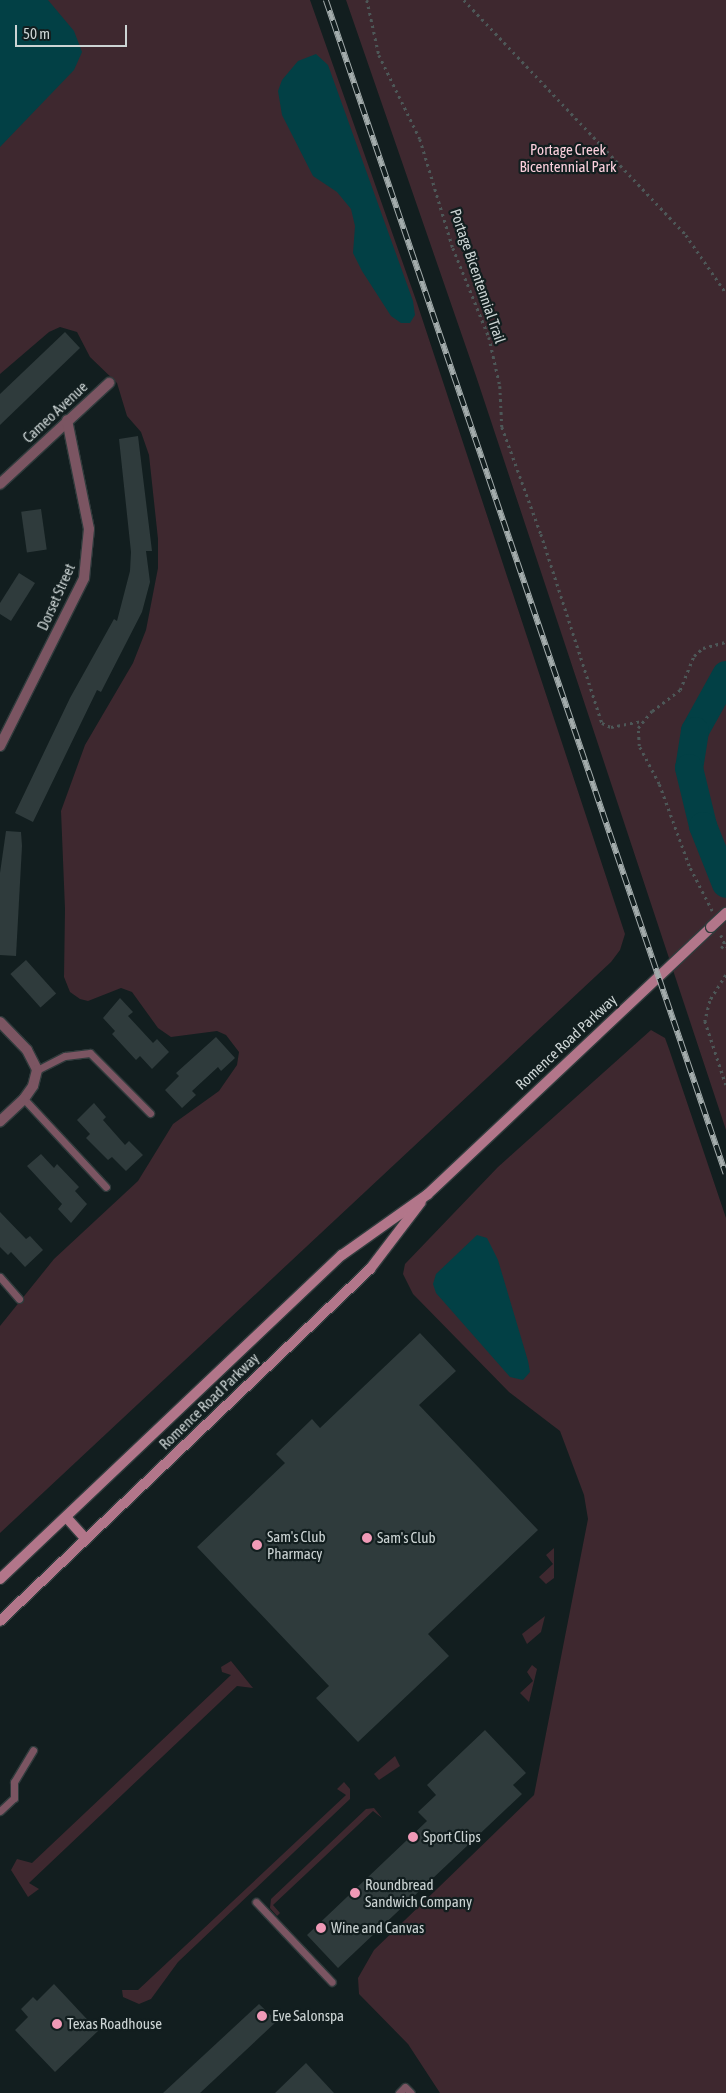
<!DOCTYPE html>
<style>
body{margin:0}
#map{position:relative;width:726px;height:2093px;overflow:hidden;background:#121e1f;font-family:"Asap Condensed",sans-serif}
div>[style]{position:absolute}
.green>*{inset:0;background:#3e282f}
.water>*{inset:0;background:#024045}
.river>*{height:28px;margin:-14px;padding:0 14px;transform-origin:14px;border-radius:14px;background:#024045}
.building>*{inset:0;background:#2f3b3c;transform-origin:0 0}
.path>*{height:2.5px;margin-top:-1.25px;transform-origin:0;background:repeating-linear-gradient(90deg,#4d5858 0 2.5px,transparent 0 6.5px)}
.roads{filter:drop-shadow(1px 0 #303b3c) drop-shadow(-1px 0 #303b3c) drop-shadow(0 1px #303b3c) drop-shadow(0 -1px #303b3c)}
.lane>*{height:7px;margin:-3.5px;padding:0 3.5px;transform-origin:3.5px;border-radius:3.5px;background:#7b5562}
.street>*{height:10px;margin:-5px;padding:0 5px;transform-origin:5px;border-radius:5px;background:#7b5562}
.secondary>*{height:10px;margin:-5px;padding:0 5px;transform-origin:5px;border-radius:5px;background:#b2768a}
.rail>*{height:5.5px;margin-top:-2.75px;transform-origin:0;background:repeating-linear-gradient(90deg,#121e1f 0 11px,#a3acac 0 22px);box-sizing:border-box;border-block:1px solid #a3acac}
.path-bridge>*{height:2.5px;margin-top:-1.25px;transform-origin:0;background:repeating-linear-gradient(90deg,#4d5858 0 2.5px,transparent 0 6.5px)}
.bridges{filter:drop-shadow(1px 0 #303b3c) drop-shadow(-1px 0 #303b3c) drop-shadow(0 1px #303b3c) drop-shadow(0 -1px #303b3c)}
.secondary-bridge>*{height:10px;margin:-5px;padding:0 5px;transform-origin:5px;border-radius:5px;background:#b2768a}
.dots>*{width:14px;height:14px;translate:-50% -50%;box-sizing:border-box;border:2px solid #121e1f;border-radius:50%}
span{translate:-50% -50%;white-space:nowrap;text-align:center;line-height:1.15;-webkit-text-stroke:4.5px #121e1f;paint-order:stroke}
.park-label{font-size:15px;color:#fbcfdc}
.street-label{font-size:15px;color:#ccd4d4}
.poi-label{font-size:15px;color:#ccd4d4}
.left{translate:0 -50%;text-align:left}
.scale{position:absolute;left:15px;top:25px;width:112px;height:22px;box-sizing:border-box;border:2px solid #ccd4d4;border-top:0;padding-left:6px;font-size:15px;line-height:18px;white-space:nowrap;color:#ccd4d4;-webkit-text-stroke:4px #121e1f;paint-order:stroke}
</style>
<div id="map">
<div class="green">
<i style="clip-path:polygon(0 0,310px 0,417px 303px,625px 934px,620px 950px,611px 962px,0 1533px,0 1326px,54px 1259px,138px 1181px,173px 1124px,219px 1091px,237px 1065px,239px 1052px,226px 1035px,217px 1031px,171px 1037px,158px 1028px,132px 992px,121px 988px,88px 1001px,80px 999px,70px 992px,64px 977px,65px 909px,61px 811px,85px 745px,133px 663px,146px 630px,158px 568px,158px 539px,149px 455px,141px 432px,127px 416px,117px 383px,90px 357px,77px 332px,60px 327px,49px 332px,0 374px)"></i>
<i style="clip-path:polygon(346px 0,726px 0,726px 1130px,476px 376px)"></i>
<i style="clip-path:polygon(651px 1030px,665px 1038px,669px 1049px,726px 1218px,726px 2093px,440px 2093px,408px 2044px,359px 1994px,358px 1978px,374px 1950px,534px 1795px,588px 1519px,584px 1495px,560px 1431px,509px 1392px,413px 1294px,403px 1274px,405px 1264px,498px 1167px)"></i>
<i style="clip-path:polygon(554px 1548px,554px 1578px,546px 1584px,539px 1577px,553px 1564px,546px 1555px)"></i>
<i style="clip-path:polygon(545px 1616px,541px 1632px,527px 1644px,522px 1634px)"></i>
<i style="clip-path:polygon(231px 1661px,253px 1688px,237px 1686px,29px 1883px,39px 1889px,28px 1897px,11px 1870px,17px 1859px,32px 1863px,231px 1675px,222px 1672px,221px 1667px)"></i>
<i style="clip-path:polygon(532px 1665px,537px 1669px,529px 1702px,520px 1693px,533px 1681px,527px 1672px)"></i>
<i style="clip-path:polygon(395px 1756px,400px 1766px,379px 1780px,374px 1774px)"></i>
<i style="clip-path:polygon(344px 1782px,350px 1789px,350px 1799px,178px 1962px,151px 1999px,139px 2004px,123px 1997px,122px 1990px,138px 1990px,346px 1795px,337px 1789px)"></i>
<i style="clip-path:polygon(374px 1808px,382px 1818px,373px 1811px,273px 1905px,280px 1913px,277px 1916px,270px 1908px,271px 1899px,366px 1809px)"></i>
</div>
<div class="water">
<i style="clip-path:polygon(0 0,48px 0,74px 31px,82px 52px,74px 70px,0 147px)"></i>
<i style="clip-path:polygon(316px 54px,328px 65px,413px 301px,415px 315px,410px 323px,401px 323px,391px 316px,362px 271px,353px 253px,355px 226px,351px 209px,337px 192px,313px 176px,282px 115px,278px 91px,282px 80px,298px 61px)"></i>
<i style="clip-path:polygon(477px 1235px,487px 1238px,498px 1260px,528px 1361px,530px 1372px,523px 1380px,510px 1377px,436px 1293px,433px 1284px,436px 1274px)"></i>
</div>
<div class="river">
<i style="left:726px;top:675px;width:64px;rotate:119deg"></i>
<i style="left:695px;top:731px;width:37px;rotate:99deg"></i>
<i style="left:689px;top:768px;width:60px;rotate:76.4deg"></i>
<i style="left:703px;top:826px;width:62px;rotate:68.4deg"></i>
</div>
<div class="building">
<i style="clip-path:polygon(65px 332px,80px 348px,0 425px,0 394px)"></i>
<i style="clip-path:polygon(138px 436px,152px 551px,146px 551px,150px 582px,142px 612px,101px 692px,97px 690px,33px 822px,15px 813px,70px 698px,114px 619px,117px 621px,130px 571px,131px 552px,119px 439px)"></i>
<i style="left:41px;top:509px;width:41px;height:20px;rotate:82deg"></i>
<i style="clip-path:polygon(19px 573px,35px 583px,11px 621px,0 614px,0 603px)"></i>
<i style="clip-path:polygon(6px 831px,21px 832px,22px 846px,16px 956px,0 955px,0 873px)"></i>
<i style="left:26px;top:960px;width:45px;height:21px;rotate:48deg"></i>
<i style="clip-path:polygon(120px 998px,133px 1012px,128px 1016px,153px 1043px,157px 1039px,169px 1052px,152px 1069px,140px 1056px,136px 1060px,112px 1034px,115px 1031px,103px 1018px)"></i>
<i style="clip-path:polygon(216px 1037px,235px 1058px,221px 1071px,218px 1067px,192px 1091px,196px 1095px,182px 1108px,165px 1090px,179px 1076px,176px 1073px)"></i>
<i style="clip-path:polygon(94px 1103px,106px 1117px,103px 1120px,125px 1145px,129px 1141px,143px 1155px,126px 1171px,112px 1157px,108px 1160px,86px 1138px,90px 1134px,77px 1120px)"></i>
<i style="clip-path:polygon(41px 1154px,54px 1168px,57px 1164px,79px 1187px,75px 1191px,87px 1204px,71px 1223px,58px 1209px,62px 1204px,27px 1166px)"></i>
<i style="clip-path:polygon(0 1212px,26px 1239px,30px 1236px,43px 1250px,25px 1267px,11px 1252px,8px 1255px,0 1247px)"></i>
<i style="clip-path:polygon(420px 1333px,456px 1371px,419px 1405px,538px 1530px,428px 1634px,449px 1656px,358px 1742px,316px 1698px,329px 1686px,197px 1547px,285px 1463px,276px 1454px,312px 1419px,320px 1428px)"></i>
<i style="clip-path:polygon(485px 1730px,526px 1773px,513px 1785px,522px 1794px,338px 1968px,307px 1935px,427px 1821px,418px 1812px,436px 1795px,427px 1785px)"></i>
<i style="clip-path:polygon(54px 1984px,98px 2031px,55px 2072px,15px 2030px,28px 2017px,21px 2009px,33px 1997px,37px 2001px)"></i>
<i style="clip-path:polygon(259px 2004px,277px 2021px,200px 2093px,163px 2093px)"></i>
<i style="clip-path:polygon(306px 2063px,334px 2093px,275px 2093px)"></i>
</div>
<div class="path">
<i style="left:367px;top:0;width:56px;rotate:77.7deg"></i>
<i style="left:379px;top:55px;width:93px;rotate:64deg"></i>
<i style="left:420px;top:139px;width:114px;rotate:73.2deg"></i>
<i style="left:453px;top:248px;width:96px;rotate:68deg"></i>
<i style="left:489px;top:337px;width:50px;rotate:77.3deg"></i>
<i style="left:500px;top:386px;width:41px;rotate:87.2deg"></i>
<i style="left:502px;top:427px;width:114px;rotate:70deg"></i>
<i style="left:541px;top:534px;width:199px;rotate:72.1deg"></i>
<i style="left:602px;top:723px;width:10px;rotate:24deg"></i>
<i style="left:611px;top:727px;width:32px;rotate:-11deg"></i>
<i style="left:464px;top:0;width:323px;rotate:46.6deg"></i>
<i style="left:686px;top:235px;width:70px;rotate:55.4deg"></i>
<i style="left:712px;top:911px;width:51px;rotate:-117.1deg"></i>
<i style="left:689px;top:866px;width:87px;rotate:-110.1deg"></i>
<i style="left:659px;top:784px;width:43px;rotate:-117.8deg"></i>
<i style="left:639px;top:746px;width:18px;rotate:-93deg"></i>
<i style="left:638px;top:728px;width:22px;rotate:-51deg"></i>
<i style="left:652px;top:711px;width:35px;rotate:-37deg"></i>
<i style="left:680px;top:690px;width:37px;rotate:-68deg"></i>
<i style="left:694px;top:656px;width:12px;rotate:-42deg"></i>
<i style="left:703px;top:648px;width:24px;rotate:-15deg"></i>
<i style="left:721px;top:935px;width:13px;rotate:67deg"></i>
<i style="left:726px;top:975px;width:31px;rotate:122deg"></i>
<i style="left:710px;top:1001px;width:21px;rotate:104deg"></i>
<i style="left:705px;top:1021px;width:67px;rotate:71.8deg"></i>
</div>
<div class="roads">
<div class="lane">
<i style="left:37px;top:1070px;width:31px;rotate:-27deg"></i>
<i style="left:65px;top:1056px;width:25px;rotate:-7deg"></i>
<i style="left:90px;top:1053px;width:85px;rotate:45deg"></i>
<i style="left:24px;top:1099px;width:120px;rotate:47deg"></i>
<i style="left:0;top:1277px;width:29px;rotate:49deg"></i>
<i style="left:0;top:1811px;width:19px;rotate:-43deg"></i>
<i style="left:14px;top:1798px;width:16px;rotate:-90deg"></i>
<i style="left:14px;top:1782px;width:37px;rotate:-59deg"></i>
<i style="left:256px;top:1902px;width:110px;rotate:46.5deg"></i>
<i style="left:399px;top:2093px;width:8px;rotate:-45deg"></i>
<i style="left:405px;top:2087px;width:8px;rotate:45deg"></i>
</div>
<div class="street">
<i style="left:0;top:484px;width:149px;rotate:-42.8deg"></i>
<i style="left:0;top:746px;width:188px;rotate:-63.4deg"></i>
<i style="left:84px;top:578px;width:49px;rotate:-84.2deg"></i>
<i style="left:89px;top:529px;width:111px;rotate:-101.4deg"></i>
<i style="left:0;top:1022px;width:39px;rotate:46deg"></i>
<i style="left:27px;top:1050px;width:22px;rotate:63deg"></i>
<i style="left:37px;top:1070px;width:16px;rotate:104deg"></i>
<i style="left:33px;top:1086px;width:16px;rotate:125deg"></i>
<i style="left:24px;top:1099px;width:33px;rotate:137deg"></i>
</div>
<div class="secondary">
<i style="left:66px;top:1517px;width:30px;rotate:48deg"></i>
<i style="left:0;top:1579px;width:471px;rotate:-43.5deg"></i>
<i style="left:342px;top:1255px;width:105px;rotate:-35.3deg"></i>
<i style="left:428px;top:1194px;width:389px;rotate:-43.3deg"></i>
<i style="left:0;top:1621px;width:511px;rotate:-43.57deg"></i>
<i style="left:370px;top:1269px;width:84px;rotate:-52.7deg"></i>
</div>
</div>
<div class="rail">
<i style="left:326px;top:0;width:1240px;rotate:71.19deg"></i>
</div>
<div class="path-bridge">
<i style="left:721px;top:948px;width:7px;rotate:-45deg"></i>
</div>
<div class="bridges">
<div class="secondary-bridge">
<i style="left:711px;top:927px;width:21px;rotate:-43deg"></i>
</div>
</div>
<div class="dots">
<i style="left:367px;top:1538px;background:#f09ab7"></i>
<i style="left:257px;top:1545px;background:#f09ab7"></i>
<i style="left:413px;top:1837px;background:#f09ab7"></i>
<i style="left:355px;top:1893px;background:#f09ab7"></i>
<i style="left:321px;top:1928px;background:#f09ab7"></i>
<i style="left:262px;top:2016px;background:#f09ab7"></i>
<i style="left:57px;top:2024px;background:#f09ab7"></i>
</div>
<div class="park-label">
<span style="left:568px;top:158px">Portage Creek<br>Bicentennial Park</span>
</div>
<div class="street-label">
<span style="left:478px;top:276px;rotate:71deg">Portage Bicentennial Trail</span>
<span style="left:55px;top:412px;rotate:-43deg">Cameo Avenue</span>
<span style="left:56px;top:597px;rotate:-66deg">Dorset Street</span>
<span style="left:566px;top:1042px;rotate:-43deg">Romence Road Parkway</span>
<span style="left:209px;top:1401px;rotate:-44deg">Romence Road Parkway</span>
</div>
<div class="poi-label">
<span class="left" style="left:267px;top:1545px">Sam's Club<br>Pharmacy</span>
<span class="left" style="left:377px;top:1538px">Sam's Club</span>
<span class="left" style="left:423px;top:1837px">Sport Clips</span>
<span class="left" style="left:365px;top:1893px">Roundbread<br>Sandwich Company</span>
<span class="left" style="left:331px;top:1928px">Wine and Canvas</span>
<span class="left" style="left:272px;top:2016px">Eve Salonspa</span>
<span class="left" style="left:67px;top:2024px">Texas Roadhouse</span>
</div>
<div class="scale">50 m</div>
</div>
